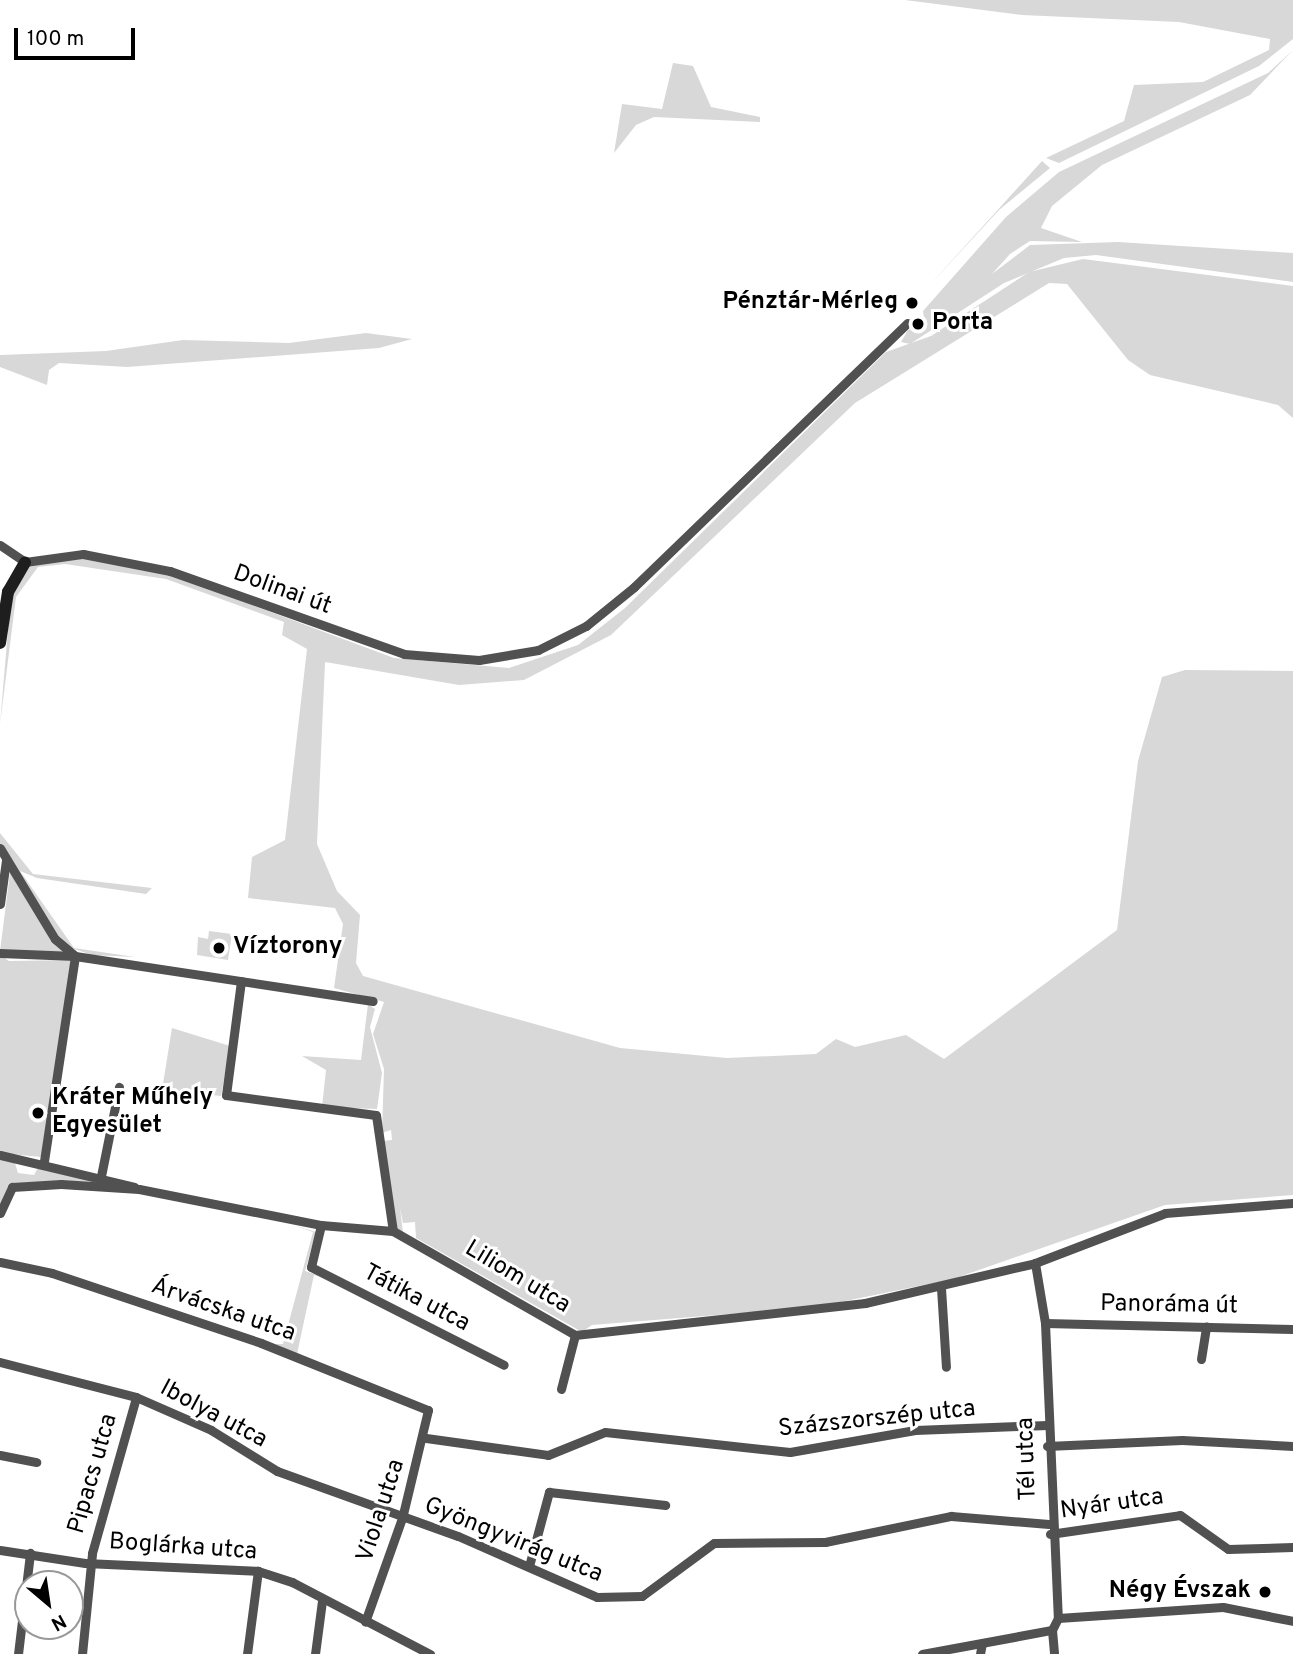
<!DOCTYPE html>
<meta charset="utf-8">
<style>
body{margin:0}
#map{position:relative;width:1293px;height:1654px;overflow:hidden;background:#fff;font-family:Overpass,sans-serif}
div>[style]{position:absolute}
.green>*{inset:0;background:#d8d8d8}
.street>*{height:9px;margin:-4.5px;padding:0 4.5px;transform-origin:4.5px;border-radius:4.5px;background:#515151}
.secondary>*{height:12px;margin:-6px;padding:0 6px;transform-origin:6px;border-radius:6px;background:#1e1e1e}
.dots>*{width:19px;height:19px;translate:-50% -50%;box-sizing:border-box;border:4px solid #fff;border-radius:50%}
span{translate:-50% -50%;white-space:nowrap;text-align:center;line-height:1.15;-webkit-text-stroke:6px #fff;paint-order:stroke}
.poi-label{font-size:24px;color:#000;font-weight:700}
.right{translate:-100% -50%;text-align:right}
.left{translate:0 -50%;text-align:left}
.street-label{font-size:24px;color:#000}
.north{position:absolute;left:14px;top:1570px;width:70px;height:70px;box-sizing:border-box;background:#fff;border:2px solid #999;border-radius:50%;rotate:151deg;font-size:19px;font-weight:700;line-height:28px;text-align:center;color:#000}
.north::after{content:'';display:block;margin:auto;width:24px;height:32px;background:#000;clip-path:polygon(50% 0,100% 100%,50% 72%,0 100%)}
.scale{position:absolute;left:14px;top:28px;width:121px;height:32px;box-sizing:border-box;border:4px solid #000;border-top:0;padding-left:9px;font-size:21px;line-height:24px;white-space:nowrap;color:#000;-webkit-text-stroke:5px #fff;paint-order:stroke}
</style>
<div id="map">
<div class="green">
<i style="clip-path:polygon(905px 0,1293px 0,1293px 39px,1259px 66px,1059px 163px,1046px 158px,1124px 121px,1134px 85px,1203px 82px,1269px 50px,1270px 39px,1179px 22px,1022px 15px)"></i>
<i style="clip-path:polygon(1293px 50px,1250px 95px,1102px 165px,1052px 206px,1041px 228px,1082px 242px,1030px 241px,1010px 254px,992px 274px,1030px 245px,1118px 242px,1293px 253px,1293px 282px,1096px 255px,1064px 258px,1004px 283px,910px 344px,901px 342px,908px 330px,925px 325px,923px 311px,1006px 217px,1059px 172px,1268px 73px)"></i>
<i style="clip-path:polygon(673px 63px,693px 66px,711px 107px,760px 117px,760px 122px,654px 117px,636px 125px,614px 153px,622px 104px,662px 109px)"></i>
<i style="clip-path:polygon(1042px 161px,1050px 168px,999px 210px,927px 288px)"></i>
<i style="clip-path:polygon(1083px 259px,1293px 286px,1293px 418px,1278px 405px,1150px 375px,1128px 360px,1067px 284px,1049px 283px,855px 403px,611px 635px,524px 680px,459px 685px,325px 662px,317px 844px,337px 891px,360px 915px,356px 963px,363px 976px,620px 1048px,727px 1058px,816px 1054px,836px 1039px,855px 1047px,906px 1035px,944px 1059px,1117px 930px,1138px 761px,1162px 677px,1185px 670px,1293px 671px,1293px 1195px,1165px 1205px,953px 1279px,816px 1307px,592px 1325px,582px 1332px,416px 1238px,415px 1222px,403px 1223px,400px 1208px,403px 1233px,397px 1231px,382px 1141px,392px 1140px,391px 1130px,382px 1133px,384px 1069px,373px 1034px,384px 1002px,334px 988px,343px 924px,335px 908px,248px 898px,252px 857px,285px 840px,307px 649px,282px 635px,284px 622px,166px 579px,65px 564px,38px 567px,16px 597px,0 724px,11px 595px,29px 564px,77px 557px,166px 573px,394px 658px,509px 668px,578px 645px,625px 608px,886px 352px,931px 336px,1029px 272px)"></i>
<i style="clip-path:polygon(366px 333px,412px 339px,379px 348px,127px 367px,59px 363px,49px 370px,47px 385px,0 367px,0 355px,106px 351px,183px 340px,289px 343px)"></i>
<i style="clip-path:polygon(0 833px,33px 874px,152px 888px,146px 894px,37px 878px,20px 871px,74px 948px,135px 957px,92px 955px,63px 945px,0 845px)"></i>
<i style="clip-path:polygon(10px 873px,51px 938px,68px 956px,0 951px)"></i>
<i style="clip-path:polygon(209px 931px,232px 934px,228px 960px,197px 955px,198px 937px,208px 939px)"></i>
<i style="clip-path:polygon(0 955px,9px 961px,72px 960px,41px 1157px,0 1153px)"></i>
<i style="clip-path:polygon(368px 1004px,375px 1009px,370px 1027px,382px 1073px,377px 1109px,322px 1107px,326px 1070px,302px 1056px,361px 1060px)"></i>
<i style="clip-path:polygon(172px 1028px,230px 1046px,221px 1096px,162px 1090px)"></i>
<i style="clip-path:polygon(0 1159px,14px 1160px,18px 1173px,34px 1175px,40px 1164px,123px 1185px,12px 1185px,0 1208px)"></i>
<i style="clip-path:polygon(293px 1225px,316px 1232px,305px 1271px,326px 1278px,314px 1275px,297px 1354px,275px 1344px,283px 1344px,313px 1232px)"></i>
</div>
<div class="street">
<i style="left:0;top:545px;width:30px;rotate:34deg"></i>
<i style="left:25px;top:562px;width:59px;rotate:-7.9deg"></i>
<i style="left:83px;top:554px;width:89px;rotate:11.1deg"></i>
<i style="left:170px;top:571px;width:248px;rotate:19.5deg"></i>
<i style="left:404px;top:654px;width:75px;rotate:4.6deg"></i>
<i style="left:479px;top:660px;width:60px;rotate:-9.6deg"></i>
<i style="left:538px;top:650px;width:54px;rotate:-26.6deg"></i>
<i style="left:586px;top:626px;width:62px;rotate:-39.1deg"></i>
<i style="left:634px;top:587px;width:380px;rotate:-44deg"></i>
<i style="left:0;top:848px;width:106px;rotate:58.9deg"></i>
<i style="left:55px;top:939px;width:26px;rotate:40deg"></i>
<i style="left:75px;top:956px;width:301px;rotate:8.6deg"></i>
<i style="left:0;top:904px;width:44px;rotate:-82.2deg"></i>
<i style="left:0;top:953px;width:75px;rotate:2.3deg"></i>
<i style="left:241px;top:981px;width:115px;rotate:97.5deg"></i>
<i style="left:226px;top:1095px;width:151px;rotate:7.6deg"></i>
<i style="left:376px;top:1115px;width:117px;rotate:81.7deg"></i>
<i style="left:0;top:1155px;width:138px;rotate:13.4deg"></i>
<i style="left:44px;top:1161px;width:207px;rotate:-81.4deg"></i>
<i style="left:101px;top:1176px;width:91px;rotate:-78.6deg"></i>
<i style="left:0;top:1213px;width:29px;rotate:-65deg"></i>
<i style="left:12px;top:1187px;width:49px;rotate:-3.5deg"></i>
<i style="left:61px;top:1184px;width:78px;rotate:3.7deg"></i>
<i style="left:139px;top:1189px;width:186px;rotate:11.2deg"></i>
<i style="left:321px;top:1225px;width:72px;rotate:4.8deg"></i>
<i style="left:393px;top:1231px;width:210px;rotate:29.7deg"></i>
<i style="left:575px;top:1335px;width:292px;rotate:-6.3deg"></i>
<i style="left:865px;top:1303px;width:175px;rotate:-13.2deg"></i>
<i style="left:1035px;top:1263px;width:139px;rotate:-21deg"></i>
<i style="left:1165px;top:1213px;width:128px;rotate:-4.5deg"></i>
<i style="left:321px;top:1225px;width:43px;rotate:103.4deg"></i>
<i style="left:311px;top:1267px;width:216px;rotate:26.9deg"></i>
<i style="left:0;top:1262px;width:53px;rotate:11.9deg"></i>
<i style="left:52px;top:1273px;width:220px;rotate:18.5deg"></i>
<i style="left:261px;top:1343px;width:180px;rotate:21.9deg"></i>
<i style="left:428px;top:1410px;width:111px;rotate:103.5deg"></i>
<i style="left:402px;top:1518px;width:110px;rotate:109.6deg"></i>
<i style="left:1035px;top:1263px;width:61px;rotate:80.5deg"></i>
<i style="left:1045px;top:1323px;width:295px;rotate:87.5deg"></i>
<i style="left:1058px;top:1618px;width:13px;rotate:117deg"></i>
<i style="left:1052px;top:1630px;width:24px;rotate:85deg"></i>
<i style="left:941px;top:1288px;width:79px;rotate:86.4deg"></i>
<i style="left:1045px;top:1323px;width:248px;rotate:1.4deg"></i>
<i style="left:1201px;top:1359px;width:33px;rotate:-81deg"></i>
<i style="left:0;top:1362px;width:140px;rotate:14.4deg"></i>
<i style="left:136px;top:1397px;width:82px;rotate:23.7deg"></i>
<i style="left:211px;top:1430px;width:78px;rotate:31.8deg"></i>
<i style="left:277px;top:1471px;width:192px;rotate:19.8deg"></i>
<i style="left:458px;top:1536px;width:152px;rotate:23.7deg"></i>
<i style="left:597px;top:1597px;width:45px;rotate:-1.3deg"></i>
<i style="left:642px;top:1596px;width:89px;rotate:-36.4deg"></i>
<i style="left:714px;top:1543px;width:111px;rotate:-0.5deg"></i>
<i style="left:825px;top:1542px;width:129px;rotate:-11.7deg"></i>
<i style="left:951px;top:1516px;width:98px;rotate:4.7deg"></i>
<i style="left:561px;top:1389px;width:56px;rotate:-75.5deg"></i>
<i style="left:426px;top:1438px;width:123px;rotate:7.9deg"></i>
<i style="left:548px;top:1455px;width:61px;rotate:-22deg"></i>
<i style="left:605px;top:1432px;width:186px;rotate:6.2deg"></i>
<i style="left:790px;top:1452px;width:127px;rotate:-10deg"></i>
<i style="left:915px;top:1430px;width:132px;rotate:-2.2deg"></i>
<i style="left:1047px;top:1446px;width:135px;rotate:-2.5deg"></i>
<i style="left:1182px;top:1440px;width:111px;rotate:3.1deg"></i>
<i style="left:0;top:1455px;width:37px;rotate:11deg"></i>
<i style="left:1050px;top:1534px;width:131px;rotate:-8.3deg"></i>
<i style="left:1180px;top:1515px;width:59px;rotate:35.3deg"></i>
<i style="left:1228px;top:1549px;width:65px;rotate:-1.8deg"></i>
<i style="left:0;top:1550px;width:86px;rotate:8.7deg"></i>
<i style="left:85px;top:1563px;width:173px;rotate:2.6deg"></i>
<i style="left:258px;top:1571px;width:36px;rotate:18deg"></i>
<i style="left:292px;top:1582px;width:156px;rotate:27.6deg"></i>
<i style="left:529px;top:1566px;width:77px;rotate:-74.9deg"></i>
<i style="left:549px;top:1492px;width:117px;rotate:6.4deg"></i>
<i style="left:1058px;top:1618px;width:165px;rotate:-3.8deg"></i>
<i style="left:1223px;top:1607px;width:71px;rotate:11.3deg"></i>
<i style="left:18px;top:1654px;width:102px;rotate:-83.2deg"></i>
<i style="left:82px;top:1654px;width:101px;rotate:-84.3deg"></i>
<i style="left:92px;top:1553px;width:162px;rotate:-74.2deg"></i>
<i style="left:247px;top:1654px;width:84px;rotate:-82.5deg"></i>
<i style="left:315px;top:1654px;width:53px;rotate:-82.5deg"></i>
<i style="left:922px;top:1654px;width:132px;rotate:-10.5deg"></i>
<i style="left:980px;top:1654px;width:11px;rotate:-80deg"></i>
</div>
<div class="secondary">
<i style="left:0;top:643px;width:52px;rotate:-81.1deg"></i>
<i style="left:8px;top:592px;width:34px;rotate:-60deg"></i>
</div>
<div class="dots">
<i style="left:912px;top:303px;background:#000"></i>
<i style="left:918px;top:324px;background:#000"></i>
<i style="left:219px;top:948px;background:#000"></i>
<i style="left:38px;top:1113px;background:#000"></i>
<i style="left:1265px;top:1592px;background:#000"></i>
</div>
<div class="poi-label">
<span class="right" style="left:898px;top:303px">Pénztár-Mérleg</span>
<span class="left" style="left:932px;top:324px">Porta</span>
<span class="left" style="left:233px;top:948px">Víztorony</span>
<span class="left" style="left:52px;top:1113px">Kráter Műhely<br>Egyesület</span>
<span class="right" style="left:1251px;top:1592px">Négy Évszak</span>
</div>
<div class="street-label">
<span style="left:282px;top:591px;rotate:20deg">Dolinai út</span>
<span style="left:517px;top:1278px;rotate:31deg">Liliom utca</span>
<span style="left:416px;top:1299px;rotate:28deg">Tátika utca</span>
<span style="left:1169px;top:1306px;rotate:1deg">Panoráma út</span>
<span style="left:223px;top:1311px;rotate:19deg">Árvácska utca</span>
<span style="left:213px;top:1415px;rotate:28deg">Ibolya utca</span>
<span style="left:877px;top:1420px;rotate:-6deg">Százszorszép utca</span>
<span style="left:1028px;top:1459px;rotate:-92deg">Tél utca</span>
<span style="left:94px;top:1474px;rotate:-74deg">Pipacs utca</span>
<span style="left:1112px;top:1505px;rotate:-8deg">Nyár utca</span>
<span style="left:382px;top:1511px;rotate:-72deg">Viola utca</span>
<span style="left:513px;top:1541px;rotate:22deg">Gyöngyvirág utca</span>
<span style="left:183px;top:1548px;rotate:4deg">Boglárka utca</span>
</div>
<div class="north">N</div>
<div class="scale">100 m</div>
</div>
